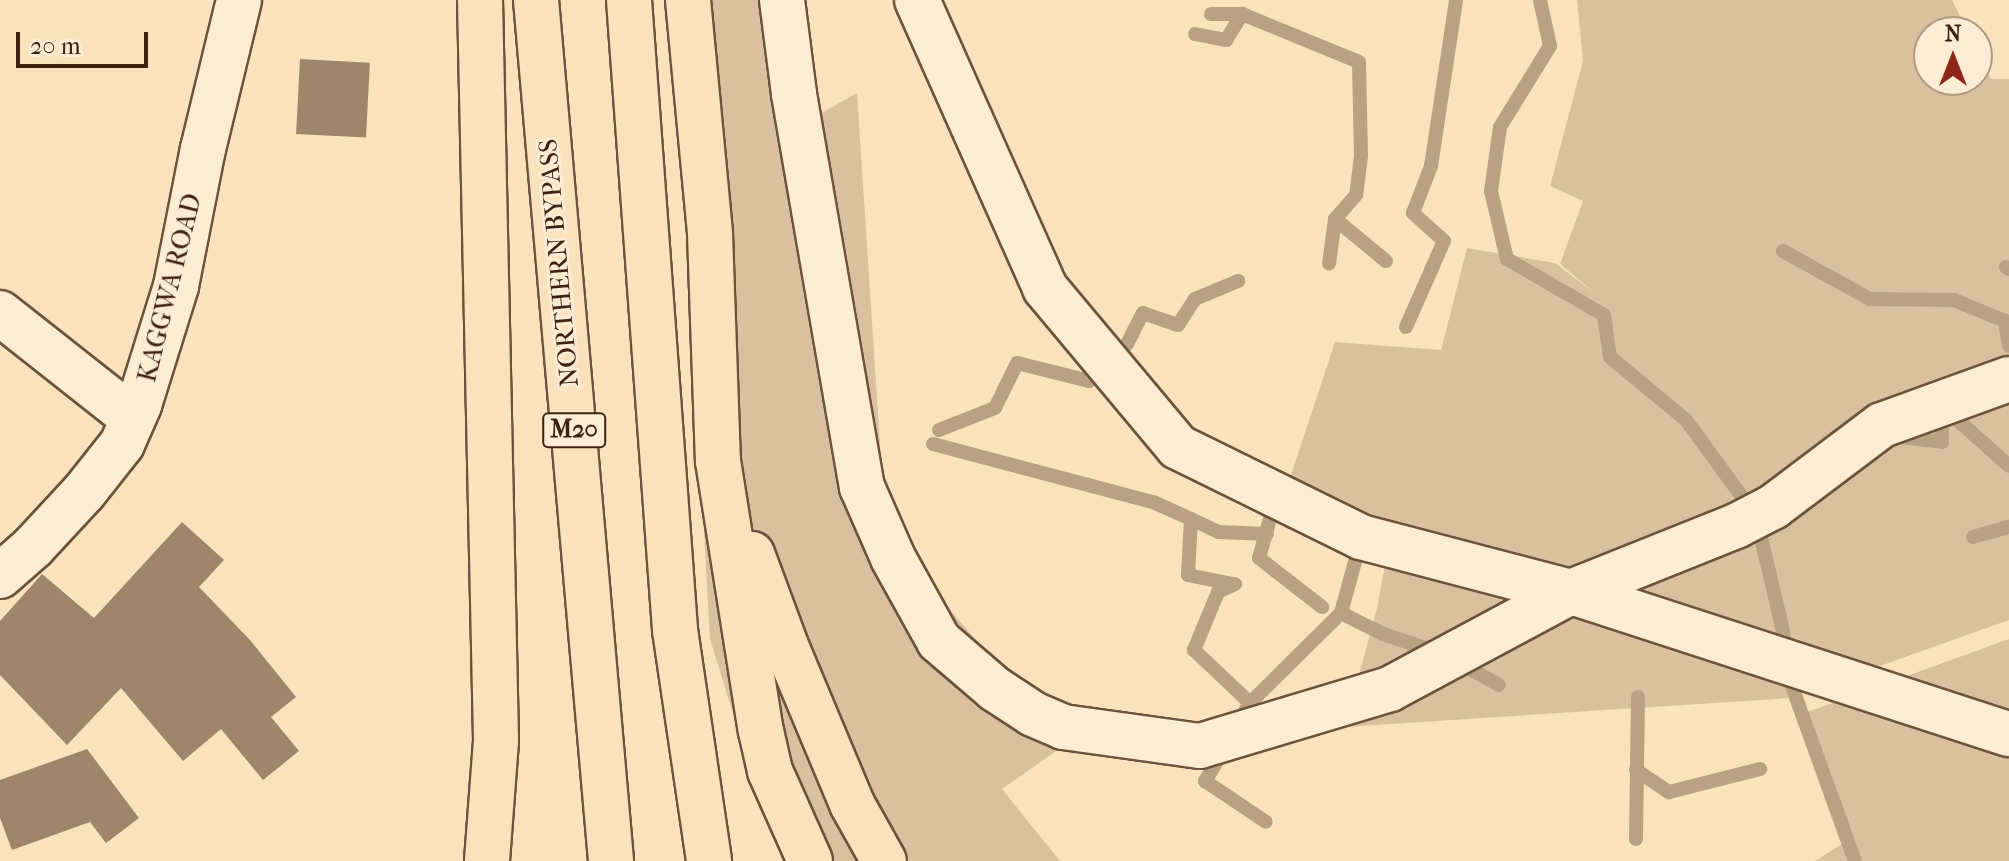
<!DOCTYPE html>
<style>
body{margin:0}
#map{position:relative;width:2009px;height:861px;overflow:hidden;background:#f9e2bc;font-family:"IM FELL French Canon",serif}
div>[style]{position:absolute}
.green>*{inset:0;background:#d9c19f}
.stream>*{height:14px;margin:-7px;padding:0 7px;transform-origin:7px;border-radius:7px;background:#b9a182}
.building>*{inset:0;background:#9f866a;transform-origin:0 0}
.roads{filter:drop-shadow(2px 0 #6d523c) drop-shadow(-2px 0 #6d523c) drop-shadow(0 2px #6d523c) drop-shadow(0 -2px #6d523c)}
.minor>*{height:44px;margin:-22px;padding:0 22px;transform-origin:22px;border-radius:22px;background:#fbecd3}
.highway>*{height:44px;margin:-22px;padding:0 22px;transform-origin:22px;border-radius:22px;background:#f9e2bc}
span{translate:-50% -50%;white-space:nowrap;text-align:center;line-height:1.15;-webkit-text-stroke:6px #fbecd3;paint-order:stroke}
.shield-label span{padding:2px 6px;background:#fbecd3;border:2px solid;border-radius:6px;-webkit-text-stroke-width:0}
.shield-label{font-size:24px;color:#3e2211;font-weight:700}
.street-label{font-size:26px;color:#3e2211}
.north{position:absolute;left:1913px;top:16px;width:80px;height:80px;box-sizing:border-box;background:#fbecd3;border:2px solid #af9b85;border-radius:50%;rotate:0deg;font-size:22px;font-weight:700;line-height:32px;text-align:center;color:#3e2211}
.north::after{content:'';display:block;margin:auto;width:28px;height:36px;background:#8f2418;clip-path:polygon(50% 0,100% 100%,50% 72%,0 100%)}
.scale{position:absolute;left:16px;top:32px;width:132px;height:36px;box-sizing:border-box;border:4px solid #3e2211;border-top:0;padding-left:10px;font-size:24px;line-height:28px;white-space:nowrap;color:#3e2211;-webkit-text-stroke:6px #fbecd3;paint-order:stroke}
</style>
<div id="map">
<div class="green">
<i style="clip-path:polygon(674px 0,774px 0,797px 127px,857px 93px,886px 536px,1066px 744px,1002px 789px,1060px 861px,786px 861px,759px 797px,710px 639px)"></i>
<i style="clip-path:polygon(1577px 0,1952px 0,1968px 32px,1929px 32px,1929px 80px,1977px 80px,1977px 51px,1991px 79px,2009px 79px,2009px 620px,1790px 698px,1345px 727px,1377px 608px,1393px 522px,1288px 484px,1335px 342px,1441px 350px,1467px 248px,1555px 263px,1596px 294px,1560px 264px,1583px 201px,1550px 186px,1583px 61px)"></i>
<i style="clip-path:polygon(2009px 639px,2009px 861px,1815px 861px,1847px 841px,1802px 714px)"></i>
</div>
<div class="stream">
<i style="left:1540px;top:0;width:47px;rotate:77.7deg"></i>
<i style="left:1550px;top:46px;width:95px;rotate:121.7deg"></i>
<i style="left:1500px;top:127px;width:65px;rotate:98deg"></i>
<i style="left:1491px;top:191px;width:70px;rotate:76.8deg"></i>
<i style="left:1507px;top:259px;width:112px;rotate:30deg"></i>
<i style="left:1604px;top:315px;width:42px;rotate:81.9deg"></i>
<i style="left:1610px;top:357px;width:99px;rotate:39.7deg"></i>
<i style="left:1686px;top:420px;width:119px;rotate:53.9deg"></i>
<i style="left:1756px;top:516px;width:118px;rotate:76.8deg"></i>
<i style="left:1783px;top:631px;width:47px;rotate:82.7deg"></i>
<i style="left:1789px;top:678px;width:195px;rotate:70.2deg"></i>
<i style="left:1211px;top:14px;width:31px"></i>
<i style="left:1242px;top:14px;width:126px;rotate:22.3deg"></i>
<i style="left:1359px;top:62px;width:94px;rotate:88.8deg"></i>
<i style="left:1361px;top:156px;width:39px;rotate:97deg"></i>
<i style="left:1356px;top:195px;width:32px;rotate:131deg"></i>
<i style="left:1335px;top:219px;width:45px;rotate:97.6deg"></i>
<i style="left:1195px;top:34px;width:32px;rotate:11deg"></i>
<i style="left:1226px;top:40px;width:31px;rotate:-58deg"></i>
<i style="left:1335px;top:219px;width:66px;rotate:39.5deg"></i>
<i style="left:1783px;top:251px;width:99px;rotate:28.9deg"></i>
<i style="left:1870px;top:299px;width:84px;rotate:0.7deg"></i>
<i style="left:1954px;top:300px;width:55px;rotate:22.4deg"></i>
<i style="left:2005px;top:321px;width:25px;rotate:81deg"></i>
<i style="left:2006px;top:267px;width:4px;rotate:34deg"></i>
<i style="left:1406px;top:327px;width:94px;rotate:-66.2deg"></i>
<i style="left:1444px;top:241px;width:42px;rotate:-137.9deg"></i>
<i style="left:1413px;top:213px;width:50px;rotate:-69deg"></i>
<i style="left:1431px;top:166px;width:168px;rotate:-81.4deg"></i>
<i style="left:939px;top:430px;width:60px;rotate:-21.4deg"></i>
<i style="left:995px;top:408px;width:50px;rotate:-63.9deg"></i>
<i style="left:1017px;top:363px;width:74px;rotate:14deg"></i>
<i style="left:1089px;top:381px;width:53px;rotate:-44.2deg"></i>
<i style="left:1127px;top:344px;width:35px;rotate:-63deg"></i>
<i style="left:1143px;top:313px;width:37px;rotate:19deg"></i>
<i style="left:1178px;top:325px;width:31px;rotate:-57deg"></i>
<i style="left:1195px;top:299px;width:47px;rotate:-22.7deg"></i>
<i style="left:1892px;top:436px;width:50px;rotate:6.8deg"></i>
<i style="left:1942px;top:442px;width:37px;rotate:-92deg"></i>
<i style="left:1941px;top:405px;width:91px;rotate:41.9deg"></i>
<i style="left:933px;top:444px;width:228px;rotate:14.8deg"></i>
<i style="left:1153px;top:502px;width:42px;rotate:24.1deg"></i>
<i style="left:1191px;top:519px;width:56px;rotate:93.1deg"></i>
<i style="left:1188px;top:575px;width:46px;rotate:11.3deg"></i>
<i style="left:1275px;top:501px;width:59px;rotate:105.7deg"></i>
<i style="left:1259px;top:558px;width:80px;rotate:37.9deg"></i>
<i style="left:1191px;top:519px;width:31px;rotate:25deg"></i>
<i style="left:1219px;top:532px;width:48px;rotate:2.4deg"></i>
<i style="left:1973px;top:537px;width:37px;rotate:-16deg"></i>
<i style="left:1235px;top:584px;width:19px;rotate:155deg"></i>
<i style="left:1218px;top:592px;width:63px;rotate:112.5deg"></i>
<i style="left:1194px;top:650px;width:77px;rotate:43.4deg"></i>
<i style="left:1341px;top:613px;width:47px;rotate:26.6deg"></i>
<i style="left:1383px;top:634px;width:57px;rotate:18.4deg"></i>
<i style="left:1456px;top:661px;width:49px;rotate:29.2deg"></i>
<i style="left:1237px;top:726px;width:26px;rotate:-61deg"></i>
<i style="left:1250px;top:703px;width:128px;rotate:-44.7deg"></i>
<i style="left:1341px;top:613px;width:73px;rotate:-74.8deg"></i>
<i style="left:1225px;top:748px;width:39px;rotate:121deg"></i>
<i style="left:1205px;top:781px;width:73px;rotate:33.9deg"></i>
<i style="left:1636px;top:770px;width:40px;rotate:34deg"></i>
<i style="left:1669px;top:792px;width:94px;rotate:-14.2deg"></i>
<i style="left:1636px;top:839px;width:142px;rotate:-89.2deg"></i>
</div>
<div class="building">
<i style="left:300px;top:59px;width:70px;height:75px;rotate:3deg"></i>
<i style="clip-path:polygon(182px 522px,224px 560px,199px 587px,250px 640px,296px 697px,271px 717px,299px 751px,263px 780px,221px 729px,183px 761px,121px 688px,67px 745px,0 675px,0 621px,42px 574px,94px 618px)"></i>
<i style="clip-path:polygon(87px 749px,139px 818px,106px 843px,90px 822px,12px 850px,0 818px,0 780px)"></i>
</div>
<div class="roads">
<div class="minor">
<i style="left:782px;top:0;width:95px;rotate:82.7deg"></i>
<i style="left:794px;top:94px;width:399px;rotate:80.2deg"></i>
<i style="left:862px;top:487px;width:77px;rotate:66.4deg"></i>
<i style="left:893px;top:558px;width:95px;rotate:61deg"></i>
<i style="left:939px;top:641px;width:74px;rotate:40.6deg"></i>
<i style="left:995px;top:689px;width:45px;rotate:33.3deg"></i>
<i style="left:1033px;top:714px;width:33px;rotate:23deg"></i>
<i style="left:1063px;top:727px;width:138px;rotate:7.9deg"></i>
<i style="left:1200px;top:746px;width:198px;rotate:-16.7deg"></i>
<i style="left:1390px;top:689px;width:205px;rotate:-28.2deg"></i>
<i style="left:1571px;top:592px;width:178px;rotate:-21.8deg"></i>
<i style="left:1736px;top:526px;width:42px;rotate:-27.2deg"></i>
<i style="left:1773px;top:507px;width:136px;rotate:-37deg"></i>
<i style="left:1882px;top:425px;width:135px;rotate:-19.9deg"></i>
<i style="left:917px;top:0;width:315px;rotate:66deg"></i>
<i style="left:1045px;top:288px;width:207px;rotate:50.1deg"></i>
<i style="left:1178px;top:447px;width:204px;rotate:26.2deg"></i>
<i style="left:1361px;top:537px;width:217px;rotate:14.7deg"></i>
<i style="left:1571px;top:592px;width:460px;rotate:18deg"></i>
<i style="left:0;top:313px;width:169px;rotate:38.3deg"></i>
<i style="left:0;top:576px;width:44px;rotate:-41.3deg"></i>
<i style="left:33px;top:547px;width:75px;rotate:-47.2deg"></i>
<i style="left:84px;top:492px;width:61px;rotate:-51.6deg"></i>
<i style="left:122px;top:444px;width:43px;rotate:-66.4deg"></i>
<i style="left:139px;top:405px;width:125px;rotate:-72.7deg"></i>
<i style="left:176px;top:286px;width:140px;rotate:-78.9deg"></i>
<i style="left:203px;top:149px;width:153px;rotate:-76.4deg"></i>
</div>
<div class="highway">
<i style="left:480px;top:0;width:741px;rotate:88.76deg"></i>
<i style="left:496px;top:741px;width:120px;rotate:94.3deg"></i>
<i style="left:536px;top:0;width:864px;rotate:85.02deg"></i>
<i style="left:629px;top:0;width:632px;rotate:85.82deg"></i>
<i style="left:675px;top:630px;width:233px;rotate:81.6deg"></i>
<i style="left:688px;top:0;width:235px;rotate:84.6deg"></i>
<i style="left:710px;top:234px;width:227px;rotate:88deg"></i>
<i style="left:718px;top:461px;width:273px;rotate:81deg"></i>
<i style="left:761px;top:731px;width:41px;rotate:77.3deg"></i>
<i style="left:770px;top:771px;width:98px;rotate:66deg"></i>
<i style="left:752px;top:554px;width:98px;rotate:69.7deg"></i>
<i style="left:786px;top:646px;width:171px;rotate:67.3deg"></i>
<i style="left:852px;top:804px;width:65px;rotate:60.7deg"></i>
</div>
</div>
<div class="shield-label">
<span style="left:574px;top:430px">M20</span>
</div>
<div class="street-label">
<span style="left:559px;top:263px;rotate:-95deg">NORTHERN BYPASS</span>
<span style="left:170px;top:288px;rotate:-76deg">KAGGWA ROAD</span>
</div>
<div class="north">N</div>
<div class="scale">20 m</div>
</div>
